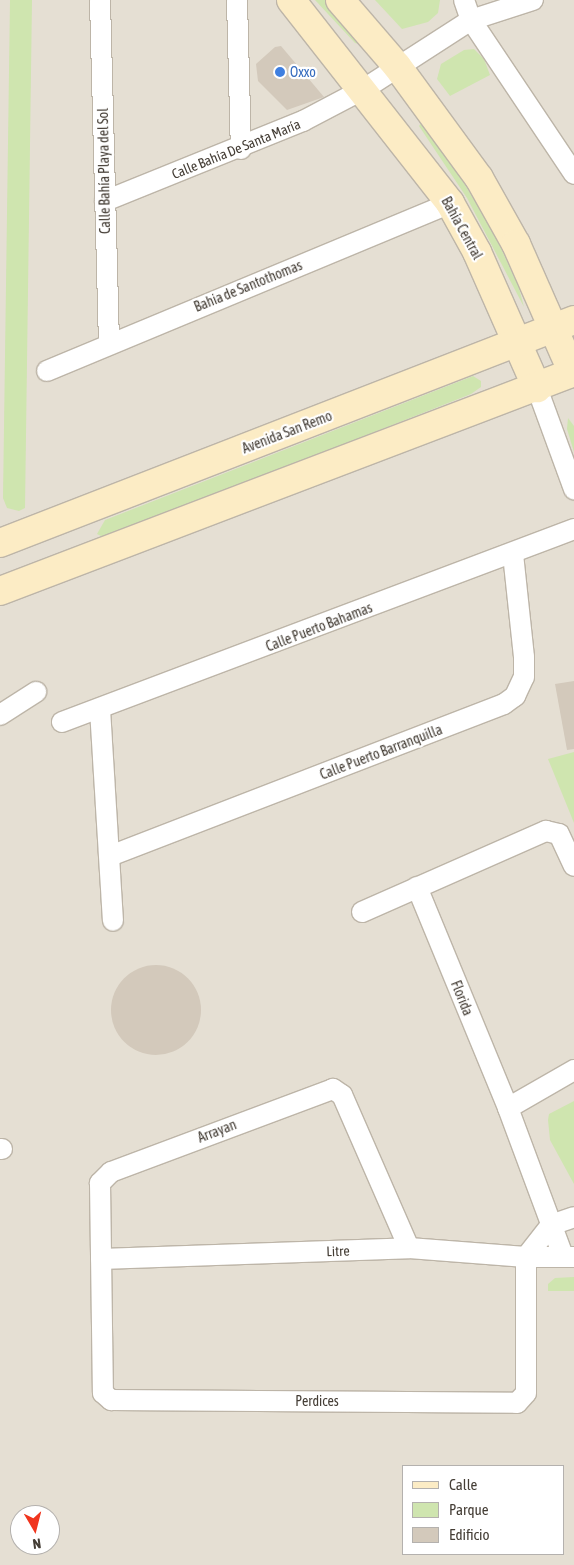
<!DOCTYPE html>
<meta charset="utf-8">
<style>
body{margin:0}
#map{position:relative;width:574px;height:1565px;overflow:hidden;background:#f2ede5;font-family:"Asap Condensed",sans-serif}
div>[style]{position:absolute}
.residential>*{inset:0;background:#e5dfd3}
.green>*{inset:0;background:#cfe5af}
.building>*{inset:0;background:#d3c9bb}
.round{border-radius:50%}
.roads{filter:drop-shadow(1px 0 #bdb5a8) drop-shadow(-1px 0 #bdb5a8) drop-shadow(0 1px #bdb5a8) drop-shadow(0 -1px #bdb5a8)}
.street>*{height:20px;margin:-10px;padding:0 10px;transform-origin:10px;border-radius:10px;background:#fff}
.secondary>*{height:28px;margin:-14px;padding:0 14px;transform-origin:14px;border-radius:14px;background:#fcecc5}
.dots>*{width:14px;height:14px;translate:-50% -50%;box-sizing:border-box;border:2px solid #fff;border-radius:50%}
span{translate:-50% -50%;white-space:nowrap;text-align:center;line-height:1.15;-webkit-text-stroke:4.5px #fff;paint-order:stroke}
.shop-label{font-size:14px;color:#366cbe}
.left{translate:0 -50%;text-align:left}
.street-label{font-size:14px;color:#443d35}
.legend{position:absolute;left:402px;top:1465px;width:162px;height:90px;box-sizing:border-box;background:#fff;border:1px solid #b4b1ae;margin:0;padding:6px 9px;list-style:none;font-size:15px;color:#443d35}
.legend li{display:flex;align-items:center;gap:10px;height:25px}
.legend b{width:25px;border:1px solid #b4b1ae}
.north{position:absolute;left:10px;top:1505px;width:50px;height:50px;box-sizing:border-box;background:#fff;border:1px solid #b4b1ae;border-radius:50%;rotate:172deg;font-size:14px;font-weight:700;line-height:20px;text-align:center;color:#443d35}
.north::after{content:'';display:block;margin:auto;width:18px;height:22px;background:#f0351e;clip-path:polygon(50% 0,100% 100%,50% 72%,0 100%)}
</style>
<div id="map">
<div class="residential">
<i style="clip-path:polygon(evenodd,0 0,574px 0,574px 1565px,0 1565px,0 0,403px 1466px,563px 1466px,563px 1554px,403px 1554px,403px 1466px,0 0,20px 1515px,50px 1515px,50px 1545px,20px 1545px,20px 1515px)"></i>
</div>
<div class="green">
<i style="clip-path:polygon(10px 0,32px 0,25px 508px,19px 511px,7px 508px,3px 498px)"></i>
<i style="clip-path:polygon(315px 0,327px 0,362px 38px,364px 45px,355px 43px)"></i>
<i style="clip-path:polygon(375px 0,440px 0,438px 13px,428px 22px,402px 29px)"></i>
<i style="clip-path:polygon(474px 49px,484px 59px,490px 75px,450px 96px,437px 79px,441px 64px,464px 50px)"></i>
<i style="clip-path:polygon(422px 122px,443px 148px,495px 235px,519px 288px,524px 307px,467px 198px,419px 126px)"></i>
<i style="clip-path:polygon(473px 376px,481px 381px,481px 387px,471px 394px,105px 538px,97px 534px,105px 520px)"></i>
<i style="clip-path:polygon(568px 418px,574px 426px,574px 452px,567px 429px)"></i>
<i style="clip-path:polygon(574px 752px,574px 823px,548px 759px)"></i>
<i style="clip-path:polygon(574px 1101px,574px 1184px,550px 1140px,548px 1120px,549px 1114px)"></i>
<i style="clip-path:polygon(574px 1277px,574px 1291px,548px 1291px,548px 1284px,555px 1278px)"></i>
</div>
<div class="building">
<i style="clip-path:polygon(281px 46px,324px 97px,287px 110px,258px 81px,256px 64px,275px 47px)"></i>
<i style="clip-path:polygon(574px 681px,574px 749px,567px 750px,555px 684px)"></i>
<i class="round" style="left:111px;top:965px;width:90px;height:90px"></i>
</div>
<div class="roads">
<div class="street">
<i style="left:100px;top:0;width:342px;rotate:88.5deg"></i>
<i style="left:237px;top:0;width:149px;rotate:88.5deg"></i>
<i style="left:464px;top:0;width:21px;rotate:71deg"></i>
<i style="left:471px;top:20px;width:185px;rotate:56.2deg"></i>
<i style="left:105px;top:201px;width:214px;rotate:-22deg"></i>
<i style="left:303px;top:121px;width:69px;rotate:-27.7deg"></i>
<i style="left:364px;top:89px;width:127px;rotate:-32.8deg"></i>
<i style="left:471px;top:20px;width:65px;rotate:-17.9deg"></i>
<i style="left:47px;top:371px;width:437px;rotate:-22.6deg"></i>
<i style="left:537px;top:388px;width:108px;rotate:69.9deg"></i>
<i style="left:100px;top:709px;width:212px;rotate:86.5deg"></i>
<i style="left:0;top:715px;width:43px;rotate:-32.6deg"></i>
<i style="left:62px;top:722px;width:547px;rotate:-20.65deg"></i>
<i style="left:110px;top:856px;width:422px;rotate:-21.1deg"></i>
<i style="left:504px;top:704px;width:14px;rotate:-36deg"></i>
<i style="left:515px;top:696px;width:21px;rotate:-65deg"></i>
<i style="left:524px;top:677px;width:20px;rotate:-90deg"></i>
<i style="left:524px;top:657px;width:104px;rotate:-96.1deg"></i>
<i style="left:417px;top:887px;width:239px;rotate:67.6deg"></i>
<i style="left:508px;top:1108px;width:158px;rotate:69.6deg"></i>
<i style="left:362px;top:912px;width:201px;rotate:-23.8deg"></i>
<i style="left:546px;top:831px;width:13px;rotate:13deg"></i>
<i style="left:559px;top:834px;width:35px;rotate:65deg"></i>
<i style="left:508px;top:1108px;width:76px;rotate:-29.9deg"></i>
<i style="left:0;top:1149px;width:2px"></i>
<i style="left:551px;top:1225px;width:24px;rotate:-19deg"></i>
<i style="left:409px;top:1248px;width:167px;rotate:-113.6deg"></i>
<i style="left:342px;top:1095px;width:11px;rotate:-146deg"></i>
<i style="left:333px;top:1089px;width:237px;rotate:159.5deg"></i>
<i style="left:111px;top:1172px;width:16px;rotate:135deg"></i>
<i style="left:100px;top:1183px;width:210px;rotate:89.2deg"></i>
<i style="left:103px;top:1393px;width:11px;rotate:41deg"></i>
<i style="left:111px;top:1400px;width:406px;rotate:0.4deg"></i>
<i style="left:517px;top:1403px;width:13px;rotate:-48deg"></i>
<i style="left:526px;top:1393px;width:136px;rotate:-90deg"></i>
<i style="left:526px;top:1257px;width:41px;rotate:-52deg"></i>
<i style="left:101px;top:1259px;width:308px;rotate:-2deg"></i>
<i style="left:409px;top:1248px;width:117px;rotate:4.4deg"></i>
<i style="left:526px;top:1257px;width:48px"></i>
</div>
<div class="secondary">
<i style="left:291px;top:0;width:258px;rotate:51.9deg"></i>
<i style="left:450px;top:203px;width:56px;rotate:61.1deg"></i>
<i style="left:477px;top:252px;width:149px;rotate:66.2deg"></i>
<i style="left:340px;top:0;width:87px;rotate:49.2deg"></i>
<i style="left:397px;top:66px;width:139px;rotate:53.8deg"></i>
<i style="left:479px;top:178px;width:76px;rotate:60.7deg"></i>
<i style="left:516px;top:244px;width:141px;rotate:66.2deg"></i>
<i style="left:0;top:543px;width:616px;rotate:-21.23deg"></i>
<i style="left:0;top:591px;width:614px;rotate:-20.88deg"></i>
</div>
</div>
<div class="dots">
<i style="left:280px;top:72px;background:#3f7fe0"></i>
</div>
<div class="shop-label">
<span class="left" style="left:290px;top:72px">Oxxo</span>
</div>
<div class="street-label">
<span style="left:236px;top:149px;rotate:-22deg">Calle Bahía De Santa María</span>
<span style="left:104px;top:171px;rotate:-91deg">Calle Bahía Playa del Sol</span>
<span style="left:462px;top:228px;rotate:61deg">Bahía Central</span>
<span style="left:248px;top:286px;rotate:-22deg">Bahia de Santothomas</span>
<span style="left:287px;top:432px;rotate:-21deg">Avenida San Remo</span>
<span style="left:319px;top:627px;rotate:-21deg">Calle Puerto Bahamas</span>
<span style="left:381px;top:752px;rotate:-21deg">Calle Puerto Barranquilla</span>
<span style="left:462px;top:998px;rotate:68deg">Florida</span>
<span style="left:217px;top:1131px;rotate:-21deg">Arrayan</span>
<span style="left:338px;top:1251px;rotate:-2deg">Litre</span>
<span style="left:317px;top:1401px">Perdices</span>
</div>
<ul class="legend">
<li><b style="height:6px;background:#fcecc5"></b>Calle</li>
<li><b style="height:14px;background:#cfe5af"></b>Parque</li>
<li><b style="height:14px;background:#d3c9bb"></b>Edificio</li>
</ul>
<div class="north">N</div>
</div>
